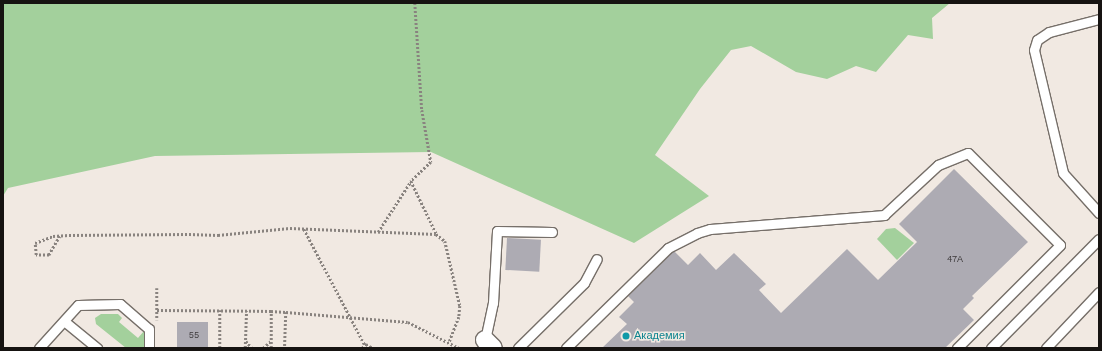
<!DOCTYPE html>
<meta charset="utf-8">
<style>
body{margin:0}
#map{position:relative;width:1102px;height:351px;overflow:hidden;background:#f1e9e2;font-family:"Work Sans",sans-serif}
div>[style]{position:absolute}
.green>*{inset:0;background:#a3d09c}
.building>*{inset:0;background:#adabb3;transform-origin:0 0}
.path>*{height:2.5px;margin-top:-1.25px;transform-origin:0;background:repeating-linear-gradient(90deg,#89837f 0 2px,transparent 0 4px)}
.roads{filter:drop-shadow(1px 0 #766f69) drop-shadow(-1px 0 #766f69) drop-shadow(0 1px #766f69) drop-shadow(0 -1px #766f69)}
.service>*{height:9px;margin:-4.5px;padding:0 4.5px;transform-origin:4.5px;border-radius:4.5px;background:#fff}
.minor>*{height:18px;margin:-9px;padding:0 9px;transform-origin:9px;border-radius:9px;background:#fff}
.dots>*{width:11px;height:11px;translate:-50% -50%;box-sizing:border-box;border:2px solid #f1e9e2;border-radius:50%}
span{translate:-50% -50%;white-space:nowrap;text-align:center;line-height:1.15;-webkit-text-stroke:3px #f1e9e2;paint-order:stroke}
.number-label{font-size:9px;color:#3c393a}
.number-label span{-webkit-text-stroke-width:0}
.culture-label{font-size:11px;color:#0d838f}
.left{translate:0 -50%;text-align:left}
.frame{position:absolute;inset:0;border:4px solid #161311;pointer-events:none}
</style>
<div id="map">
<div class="green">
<i style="clip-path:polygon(3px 3px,950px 3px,932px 18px,933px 39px,908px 35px,876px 72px,856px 66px,827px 79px,796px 72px,751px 46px,731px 50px,700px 89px,655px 155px,709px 196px,634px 243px,431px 152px,155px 156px,8px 188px,3px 196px)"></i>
<i style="clip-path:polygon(895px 228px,914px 243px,897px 260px,877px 239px,886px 229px)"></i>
<i style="clip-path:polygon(101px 314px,118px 314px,122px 318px,119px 322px,138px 338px,144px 331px,146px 348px,126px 348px,96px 324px,95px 318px)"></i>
</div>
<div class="building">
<i style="clip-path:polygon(954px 169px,1028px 242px,972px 296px,974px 298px,963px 309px,974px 320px,945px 348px,602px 348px,627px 324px,619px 317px,634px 302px,628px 296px,674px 251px,688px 265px,700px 253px,716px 270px,734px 253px,766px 284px,759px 290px,781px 313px,847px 249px,878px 280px,917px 242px,899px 224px)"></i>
<i style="left:507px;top:238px;width:34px;height:32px;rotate:3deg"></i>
<i style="left:177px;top:322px;width:31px;height:26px"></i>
</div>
<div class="path">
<i style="left:415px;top:3px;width:107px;rotate:86.3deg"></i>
<i style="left:422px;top:110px;width:53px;rotate:80.2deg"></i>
<i style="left:431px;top:162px;width:28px;rotate:136deg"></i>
<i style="left:411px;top:181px;width:58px;rotate:64.3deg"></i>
<i style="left:304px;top:229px;width:131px;rotate:62.3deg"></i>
<i style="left:378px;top:232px;width:61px;rotate:-57.1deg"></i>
<i style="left:60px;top:236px;width:22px;rotate:120deg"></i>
<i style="left:49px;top:255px;width:13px;rotate:180deg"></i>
<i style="left:36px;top:255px;width:12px;rotate:-95deg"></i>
<i style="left:35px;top:243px;width:19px;rotate:-21deg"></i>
<i style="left:53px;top:236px;width:16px;rotate:-4deg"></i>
<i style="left:69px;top:235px;width:120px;rotate:-0.5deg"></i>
<i style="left:189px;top:234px;width:29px;rotate:2deg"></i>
<i style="left:218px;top:235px;width:72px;rotate:-5.6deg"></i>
<i style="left:290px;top:228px;width:146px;rotate:2.4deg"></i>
<i style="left:436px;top:234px;width:11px;rotate:38deg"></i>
<i style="left:445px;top:241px;width:67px;rotate:77deg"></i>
<i style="left:460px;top:306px;width:11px;rotate:95deg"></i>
<i style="left:459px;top:317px;width:28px;rotate:111deg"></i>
<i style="left:157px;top:288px;width:32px;rotate:90deg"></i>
<i style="left:157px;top:310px;width:114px;rotate:0.5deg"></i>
<i style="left:220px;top:310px;width:38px;rotate:90deg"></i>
<i style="left:286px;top:312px;width:122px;rotate:4.7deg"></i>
<i style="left:408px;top:322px;width:57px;rotate:27deg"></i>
<i style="left:246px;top:341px;width:9px;rotate:49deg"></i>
<i style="left:245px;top:348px;width:37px;rotate:-88deg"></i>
<i style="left:263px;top:348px;width:11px;rotate:-41deg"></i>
<i style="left:271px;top:348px;width:37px;rotate:-90deg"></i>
<i style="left:271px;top:311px;width:15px;rotate:4deg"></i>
<i style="left:286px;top:312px;width:36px;rotate:92deg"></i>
<i style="left:362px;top:348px;width:6px;rotate:-45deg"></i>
<i style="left:366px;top:344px;width:8px;rotate:30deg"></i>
</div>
<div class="roads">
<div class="service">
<i style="left:1099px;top:19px;width:52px;rotate:165.4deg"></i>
<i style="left:1049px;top:32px;width:14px;rotate:146deg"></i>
<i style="left:1037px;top:40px;width:10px;rotate:107deg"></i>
<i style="left:1034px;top:50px;width:126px;rotate:76.7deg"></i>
<i style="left:1063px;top:173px;width:54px;rotate:48deg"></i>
<i style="left:64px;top:321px;width:43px;rotate:39.3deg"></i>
<i style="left:485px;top:340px;width:38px;rotate:-78deg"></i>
<i style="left:493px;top:303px;width:72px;rotate:-86.8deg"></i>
<i style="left:497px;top:231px;width:55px;rotate:1deg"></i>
<i style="left:39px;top:348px;width:58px;rotate:-47.8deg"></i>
<i style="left:78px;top:305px;width:42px;rotate:-1.4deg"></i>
<i style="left:120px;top:304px;width:38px;rotate:41deg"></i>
<i style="left:149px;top:329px;width:19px;rotate:90deg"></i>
<i style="left:518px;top:348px;width:93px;rotate:-44.6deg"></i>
<i style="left:584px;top:283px;width:27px;rotate:-62deg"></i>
<i style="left:566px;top:348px;width:143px;rotate:-44.4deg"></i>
<i style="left:668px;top:248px;width:33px;rotate:-27deg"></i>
<i style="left:697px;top:233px;width:14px;rotate:-17deg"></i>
<i style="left:710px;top:229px;width:175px;rotate:-4.6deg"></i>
<i style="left:884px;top:215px;width:74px;rotate:-42.8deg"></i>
<i style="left:938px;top:165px;width:32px;rotate:-22deg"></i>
<i style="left:968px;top:153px;width:130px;rotate:45deg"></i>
<i style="left:1060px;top:245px;width:146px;rotate:135deg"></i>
<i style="left:991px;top:348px;width:153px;rotate:-45.3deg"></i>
<i style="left:1046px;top:348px;width:77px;rotate:-46.6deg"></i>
</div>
<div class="minor">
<i style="left:485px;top:340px;width:11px;rotate:45deg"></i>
</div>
</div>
<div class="dots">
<i style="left:626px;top:336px;background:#0f9aa8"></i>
</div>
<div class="number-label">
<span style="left:955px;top:259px">47А</span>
<span style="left:194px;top:335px">55</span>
</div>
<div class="culture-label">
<span class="left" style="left:634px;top:336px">Академия</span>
</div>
<div class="frame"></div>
</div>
